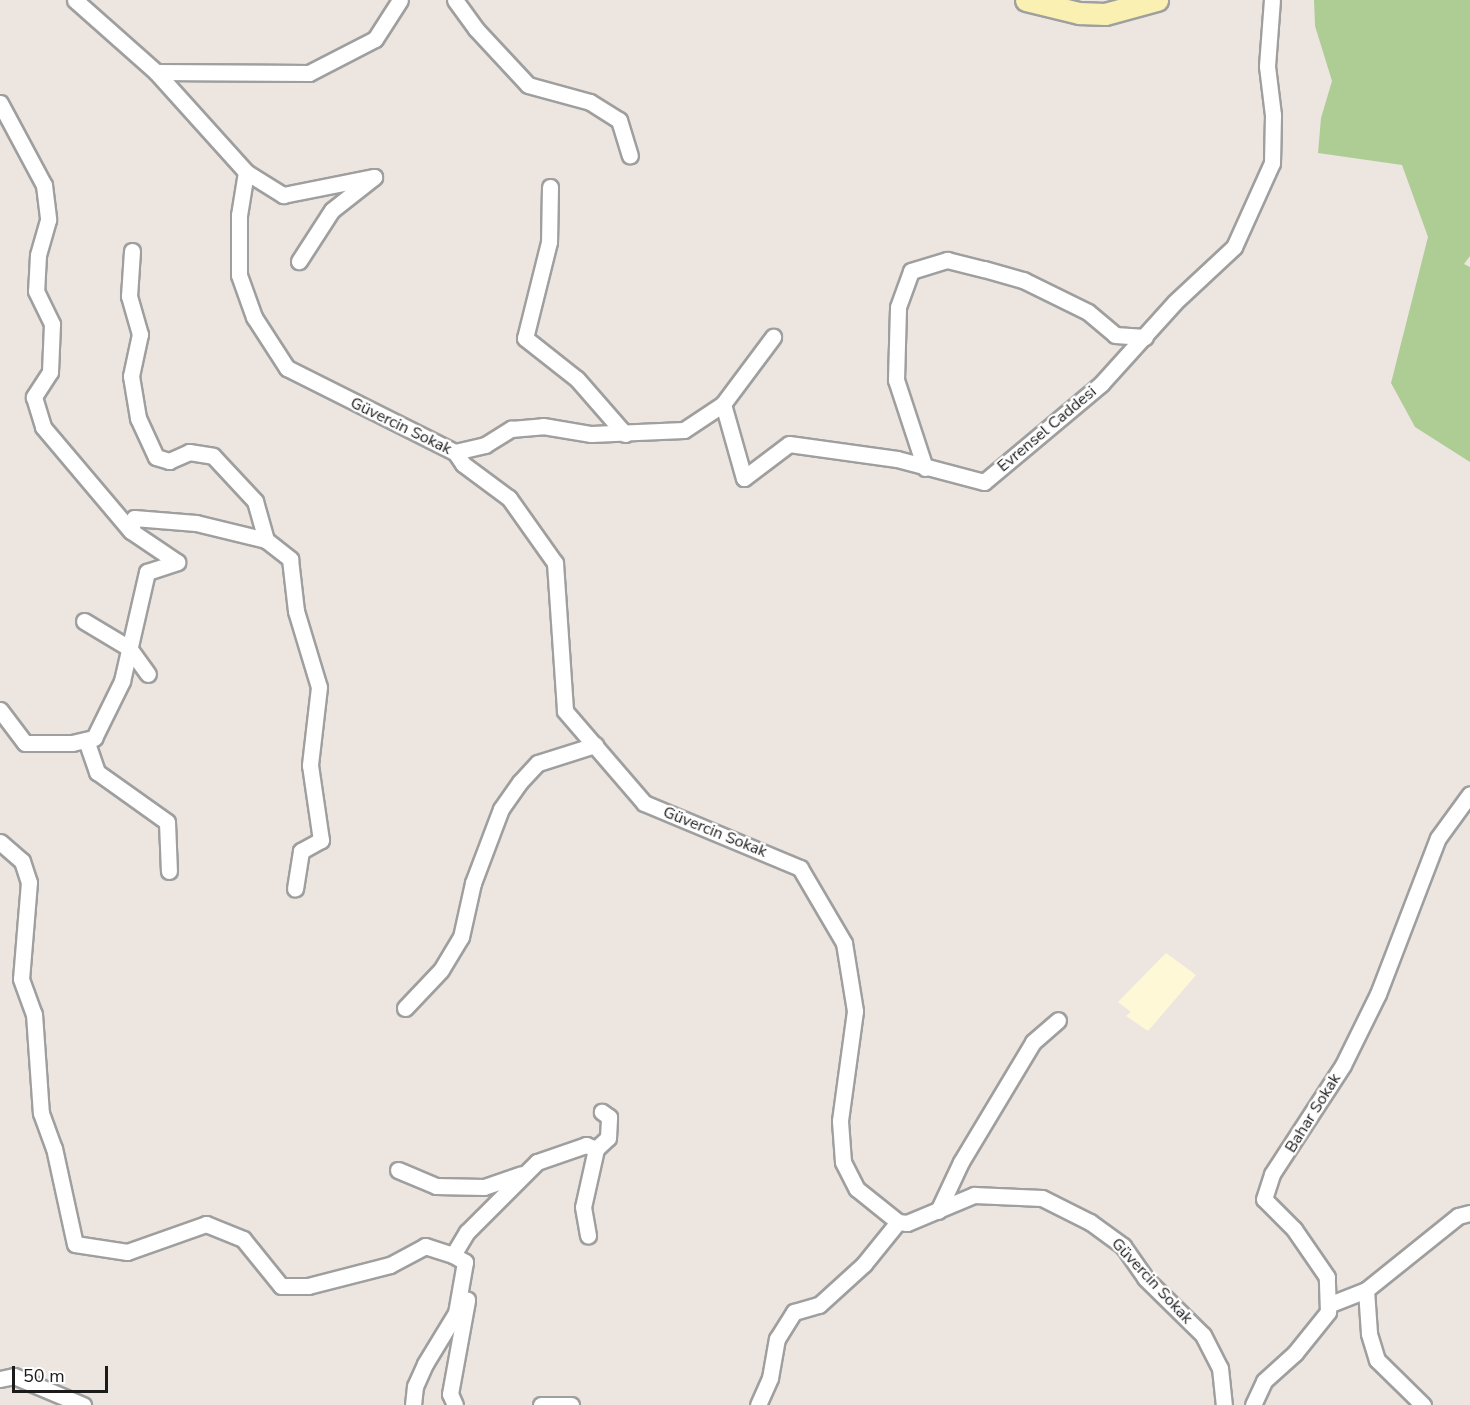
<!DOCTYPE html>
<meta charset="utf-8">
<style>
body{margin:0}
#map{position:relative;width:1470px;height:1405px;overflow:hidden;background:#ede6e0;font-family:"Nunito Sans",sans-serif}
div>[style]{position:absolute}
.education>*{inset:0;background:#fff8d6}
.forest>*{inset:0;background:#aecd94}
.roads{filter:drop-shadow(2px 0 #9f9f9f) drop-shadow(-2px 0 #9f9f9f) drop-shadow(0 2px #9f9f9f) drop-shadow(0 -2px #9f9f9f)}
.street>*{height:15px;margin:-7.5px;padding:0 7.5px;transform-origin:7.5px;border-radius:7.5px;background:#fff}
.secondary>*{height:21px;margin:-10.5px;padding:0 10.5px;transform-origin:10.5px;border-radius:10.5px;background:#f9f0b1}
span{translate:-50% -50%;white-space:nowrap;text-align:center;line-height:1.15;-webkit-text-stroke:4.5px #fff;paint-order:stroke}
.street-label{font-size:16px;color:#1b1b1b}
.scale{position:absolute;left:12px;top:1366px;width:96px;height:27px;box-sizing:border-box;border:3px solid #1b1b1b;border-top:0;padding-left:8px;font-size:18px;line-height:21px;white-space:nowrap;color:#1b1b1b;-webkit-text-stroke:4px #fff;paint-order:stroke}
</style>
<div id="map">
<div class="education">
<i style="clip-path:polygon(1166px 953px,1196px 975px,1148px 1031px,1126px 1016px,1131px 1012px,1118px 1002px)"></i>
</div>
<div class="forest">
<i style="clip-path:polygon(1314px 0,1470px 0,1470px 256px,1464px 264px,1470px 267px,1470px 462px,1415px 427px,1391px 383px,1428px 237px,1402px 165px,1318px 153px,1321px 118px,1332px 81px,1315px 26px)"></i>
</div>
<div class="roads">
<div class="street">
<i style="left:75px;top:0;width:108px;rotate:41.6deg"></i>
<i style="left:156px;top:72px;width:135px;rotate:48deg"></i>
<i style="left:246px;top:172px;width:44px;rotate:99.2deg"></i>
<i style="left:239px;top:215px;width:60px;rotate:90deg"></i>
<i style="left:239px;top:275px;width:45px;rotate:70.3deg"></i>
<i style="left:254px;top:317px;width:61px;rotate:57.1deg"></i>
<i style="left:287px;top:368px;width:188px;rotate:26.6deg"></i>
<i style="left:455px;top:452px;width:14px;rotate:56deg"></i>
<i style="left:463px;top:464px;width:57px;rotate:36.5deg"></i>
<i style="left:509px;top:498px;width:80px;rotate:54.7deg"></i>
<i style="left:555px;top:563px;width:148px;rotate:86.1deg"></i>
<i style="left:565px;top:711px;width:121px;rotate:49.3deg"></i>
<i style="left:644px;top:803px;width:169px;rotate:22.6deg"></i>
<i style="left:800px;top:868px;width:87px;rotate:59.6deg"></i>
<i style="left:844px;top:943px;width:69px;rotate:80.8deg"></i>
<i style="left:855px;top:1011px;width:111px;rotate:97.8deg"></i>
<i style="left:840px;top:1121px;width:41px;rotate:85.8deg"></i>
<i style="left:843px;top:1162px;width:30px;rotate:63deg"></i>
<i style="left:857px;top:1189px;width:53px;rotate:38.8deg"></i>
<i style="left:898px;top:1222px;width:9px;rotate:6deg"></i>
<i style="left:907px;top:1223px;width:73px;rotate:-22.7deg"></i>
<i style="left:974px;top:1195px;width:68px;rotate:2.5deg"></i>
<i style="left:1042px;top:1198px;width:54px;rotate:26.6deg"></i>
<i style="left:1090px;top:1222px;width:41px;rotate:36deg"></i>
<i style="left:1123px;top:1246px;width:39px;rotate:55deg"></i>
<i style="left:1145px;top:1278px;width:81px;rotate:44.5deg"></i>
<i style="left:1203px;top:1335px;width:37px;rotate:63deg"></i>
<i style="left:1220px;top:1368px;width:37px;rotate:84deg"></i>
<i style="left:455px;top:0;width:36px;rotate:54deg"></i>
<i style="left:476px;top:29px;width:76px;rotate:47.1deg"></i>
<i style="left:528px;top:85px;width:64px;rotate:15.3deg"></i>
<i style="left:590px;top:102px;width:34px;rotate:32deg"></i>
<i style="left:619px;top:120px;width:37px;rotate:73deg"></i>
<i style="left:156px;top:72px;width:153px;rotate:0.4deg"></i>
<i style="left:309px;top:73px;width:74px;rotate:-27.3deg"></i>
<i style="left:375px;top:39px;width:46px;rotate:-57.3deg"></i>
<i style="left:0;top:103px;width:93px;rotate:61.8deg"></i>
<i style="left:44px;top:185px;width:35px;rotate:83deg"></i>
<i style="left:48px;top:220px;width:36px;rotate:106deg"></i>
<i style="left:38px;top:255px;width:36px;rotate:93deg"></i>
<i style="left:36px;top:291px;width:37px;rotate:64deg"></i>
<i style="left:52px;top:324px;width:48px;rotate:92.4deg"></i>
<i style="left:50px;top:372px;width:30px;rotate:123deg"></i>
<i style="left:34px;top:397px;width:31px;rotate:73deg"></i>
<i style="left:43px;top:427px;width:136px;rotate:49.8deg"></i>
<i style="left:246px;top:172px;width:44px;rotate:31.9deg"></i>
<i style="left:283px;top:195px;width:93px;rotate:-11.2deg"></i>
<i style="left:374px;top:177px;width:53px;rotate:141.8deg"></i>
<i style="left:332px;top:210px;width:61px;rotate:122.9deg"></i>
<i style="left:550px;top:187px;width:55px;rotate:91deg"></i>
<i style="left:549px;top:242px;width:99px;rotate:104deg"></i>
<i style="left:525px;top:338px;width:66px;rotate:38.3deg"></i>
<i style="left:577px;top:379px;width:73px;rotate:48.9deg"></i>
<i style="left:132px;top:251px;width:45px;rotate:93.8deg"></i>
<i style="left:129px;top:296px;width:40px;rotate:74deg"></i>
<i style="left:140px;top:334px;width:43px;rotate:102.1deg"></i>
<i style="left:131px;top:376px;width:43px;rotate:80.5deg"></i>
<i style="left:138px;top:418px;width:43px;rotate:65.2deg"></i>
<i style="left:156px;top:457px;width:14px;rotate:17deg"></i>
<i style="left:169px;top:461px;width:22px;rotate:-24deg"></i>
<i style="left:189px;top:452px;width:24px;rotate:9deg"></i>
<i style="left:213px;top:456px;width:62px;rotate:47deg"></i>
<i style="left:255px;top:501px;width:41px;rotate:74.2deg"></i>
<i style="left:723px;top:404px;width:84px;rotate:-53.3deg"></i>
<i style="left:455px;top:452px;width:31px;rotate:-13deg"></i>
<i style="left:485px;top:445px;width:31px;rotate:-32deg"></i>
<i style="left:511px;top:429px;width:32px;rotate:-5deg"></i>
<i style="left:543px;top:426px;width:49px;rotate:9.5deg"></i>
<i style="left:591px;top:434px;width:93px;rotate:-2.5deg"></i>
<i style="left:684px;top:430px;width:47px;rotate:-33.7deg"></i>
<i style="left:723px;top:404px;width:77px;rotate:74.2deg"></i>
<i style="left:744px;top:478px;width:56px;rotate:-37.1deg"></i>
<i style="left:789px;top:444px;width:109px;rotate:7.9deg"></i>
<i style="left:897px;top:459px;width:90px;rotate:14.8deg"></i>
<i style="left:984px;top:482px;width:153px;rotate:-39.9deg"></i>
<i style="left:1101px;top:384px;width:110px;rotate:-47.9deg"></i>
<i style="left:1175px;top:302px;width:81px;rotate:-43deg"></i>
<i style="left:1234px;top:247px;width:92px;rotate:-65.7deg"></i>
<i style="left:1272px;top:163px;width:48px;rotate:-88.8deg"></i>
<i style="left:1273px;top:115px;width:49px;rotate:-97deg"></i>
<i style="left:1267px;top:66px;width:66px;rotate:-85.7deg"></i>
<i style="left:925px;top:468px;width:93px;rotate:-108.2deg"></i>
<i style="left:896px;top:380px;width:73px;rotate:-88.4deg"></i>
<i style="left:898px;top:307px;width:38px;rotate:-70deg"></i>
<i style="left:911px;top:271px;width:38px;rotate:-17deg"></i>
<i style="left:947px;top:260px;width:38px;rotate:14deg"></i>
<i style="left:984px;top:269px;width:41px;rotate:15.8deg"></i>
<i style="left:1023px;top:280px;width:72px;rotate:26.2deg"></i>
<i style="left:1088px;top:312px;width:35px;rotate:40deg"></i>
<i style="left:1115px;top:335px;width:30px;rotate:4deg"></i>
<i style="left:84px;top:621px;width:52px;rotate:31deg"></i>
<i style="left:129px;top:648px;width:32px;rotate:54deg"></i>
<i style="left:0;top:710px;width:41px;rotate:52.9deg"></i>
<i style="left:25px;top:743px;width:47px"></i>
<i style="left:72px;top:743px;width:23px;rotate:-13deg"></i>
<i style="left:94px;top:738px;width:64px;rotate:-63.8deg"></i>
<i style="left:122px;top:681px;width:112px;rotate:-77.1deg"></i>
<i style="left:147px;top:572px;width:32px;rotate:-18deg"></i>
<i style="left:177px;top:562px;width:55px;rotate:-146deg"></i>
<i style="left:131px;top:531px;width:13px;rotate:-77deg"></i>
<i style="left:134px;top:518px;width:62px;rotate:4.6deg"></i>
<i style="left:196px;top:523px;width:72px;rotate:13.7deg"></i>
<i style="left:266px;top:540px;width:31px;rotate:38deg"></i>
<i style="left:290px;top:559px;width:52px;rotate:83.4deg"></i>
<i style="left:296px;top:611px;width:79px;rotate:73.2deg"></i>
<i style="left:319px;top:687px;width:79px;rotate:96.6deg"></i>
<i style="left:310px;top:765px;width:76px;rotate:81.7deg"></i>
<i style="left:321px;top:840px;width:23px;rotate:151deg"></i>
<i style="left:301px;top:851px;width:38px;rotate:99deg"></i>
<i style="left:86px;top:740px;width:34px;rotate:71deg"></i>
<i style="left:97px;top:772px;width:86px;rotate:35.5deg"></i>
<i style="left:167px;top:822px;width:49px;rotate:87.7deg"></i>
<i style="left:0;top:842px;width:29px;rotate:41deg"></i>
<i style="left:22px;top:861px;width:22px;rotate:72deg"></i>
<i style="left:29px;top:882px;width:97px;rotate:94.7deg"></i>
<i style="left:21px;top:979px;width:37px;rotate:70deg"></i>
<i style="left:34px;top:1014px;width:99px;rotate:86deg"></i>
<i style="left:41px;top:1113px;width:37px;rotate:70deg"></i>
<i style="left:54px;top:1148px;width:98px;rotate:77.7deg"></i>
<i style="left:75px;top:1244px;width:53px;rotate:8.7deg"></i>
<i style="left:127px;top:1252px;width:84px;rotate:-19.5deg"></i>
<i style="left:206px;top:1224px;width:40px;rotate:22deg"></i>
<i style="left:243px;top:1239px;width:60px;rotate:51deg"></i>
<i style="left:281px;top:1286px;width:27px"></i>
<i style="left:308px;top:1286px;width:85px;rotate:-14.4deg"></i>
<i style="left:390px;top:1265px;width:40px;rotate:-28deg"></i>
<i style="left:425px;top:1246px;width:29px;rotate:18deg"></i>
<i style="left:453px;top:1255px;width:14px;rotate:30deg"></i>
<i style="left:465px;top:1262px;width:52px;rotate:100deg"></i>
<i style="left:456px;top:1313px;width:60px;rotate:121.3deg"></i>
<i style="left:425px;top:1364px;width:24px;rotate:114deg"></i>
<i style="left:415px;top:1386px;width:19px;rotate:96deg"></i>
<i style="left:405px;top:1008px;width:52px;rotate:-46.5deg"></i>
<i style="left:441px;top:970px;width:39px;rotate:-59deg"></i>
<i style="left:461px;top:937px;width:55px;rotate:-77.5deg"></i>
<i style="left:473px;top:883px;width:79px;rotate:-69.3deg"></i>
<i style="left:501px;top:809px;width:33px;rotate:-55deg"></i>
<i style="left:520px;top:782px;width:26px;rotate:-47deg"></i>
<i style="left:538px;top:763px;width:60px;rotate:-17.5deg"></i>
<i style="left:596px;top:1149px;width:16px;rotate:-43deg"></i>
<i style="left:608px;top:1138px;width:21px;rotate:-87deg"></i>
<i style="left:609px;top:1117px;width:9px;rotate:-144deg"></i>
<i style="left:398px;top:1170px;width:41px;rotate:22.8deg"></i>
<i style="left:436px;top:1186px;width:48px;rotate:1.2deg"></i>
<i style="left:484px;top:1187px;width:39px;rotate:-19deg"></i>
<i style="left:938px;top:1211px;width:54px;rotate:-64.9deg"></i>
<i style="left:961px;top:1162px;width:140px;rotate:-59deg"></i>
<i style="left:1033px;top:1042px;width:33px;rotate:-41deg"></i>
<i style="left:453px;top:1255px;width:27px;rotate:-59deg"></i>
<i style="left:467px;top:1232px;width:99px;rotate:-45deg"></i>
<i style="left:537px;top:1162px;width:52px;rotate:-19.1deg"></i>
<i style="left:586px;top:1145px;width:11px;rotate:22deg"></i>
<i style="left:596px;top:1149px;width:59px;rotate:102.6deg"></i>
<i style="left:583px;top:1207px;width:29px;rotate:80deg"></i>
<i style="left:1328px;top:1305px;width:41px;rotate:-21.5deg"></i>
<i style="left:0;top:1379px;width:14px;rotate:-12deg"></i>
<i style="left:14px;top:1376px;width:75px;rotate:22.8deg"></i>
<i style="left:455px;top:1405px;width:12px;rotate:-114deg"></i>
<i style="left:450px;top:1394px;width:96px;rotate:-79.7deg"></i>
<i style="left:541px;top:1405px;width:30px"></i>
<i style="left:758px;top:1405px;width:30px;rotate:-66deg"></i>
<i style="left:770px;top:1378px;width:40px;rotate:-80deg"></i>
<i style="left:777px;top:1339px;width:32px;rotate:-58deg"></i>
<i style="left:794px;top:1312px;width:26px;rotate:-16deg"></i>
<i style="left:819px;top:1305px;width:61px;rotate:-42.3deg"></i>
<i style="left:864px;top:1264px;width:54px;rotate:-51deg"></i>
<i style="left:1253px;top:1405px;width:26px;rotate:-65deg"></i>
<i style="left:1264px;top:1381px;width:42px;rotate:-42.1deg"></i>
<i style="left:1295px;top:1353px;width:53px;rotate:-51.2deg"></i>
<i style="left:1328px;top:1312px;width:35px;rotate:-92deg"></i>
<i style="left:1327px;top:1277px;width:58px;rotate:-124.5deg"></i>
<i style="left:1294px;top:1229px;width:42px;rotate:-135deg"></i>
<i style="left:1264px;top:1199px;width:26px;rotate:-72deg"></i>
<i style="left:1272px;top:1174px;width:130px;rotate:-56.9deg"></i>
<i style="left:1343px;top:1065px;width:79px;rotate:-63.8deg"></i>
<i style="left:1378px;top:994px;width:167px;rotate:-69deg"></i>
<i style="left:1438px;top:838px;width:54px;rotate:-54deg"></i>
<i style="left:1423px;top:1405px;width:64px;rotate:-135.6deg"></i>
<i style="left:1377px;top:1360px;width:28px;rotate:-107deg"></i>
<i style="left:1369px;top:1333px;width:43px;rotate:-94deg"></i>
<i style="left:1366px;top:1290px;width:118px;rotate:-38.8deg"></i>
<i style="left:1458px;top:1216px;width:12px;rotate:-14deg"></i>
</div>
<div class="secondary">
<i style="left:1026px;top:0;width:55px;rotate:13.8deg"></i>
<i style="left:1079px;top:13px;width:26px;rotate:2deg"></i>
<i style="left:1105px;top:14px;width:54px;rotate:-15.1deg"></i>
</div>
</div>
<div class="street-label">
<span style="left:401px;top:426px;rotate:26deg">Güvercin Sokak</span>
<span style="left:1047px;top:429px;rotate:-40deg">Evrensel Caddesi</span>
<span style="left:715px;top:832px;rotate:22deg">Güvercin Sokak</span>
<span style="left:1313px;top:1113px;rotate:-58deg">Bahar Sokak</span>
<span style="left:1152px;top:1281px;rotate:47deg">Güvercin Sokak</span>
</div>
<div class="scale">50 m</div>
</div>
